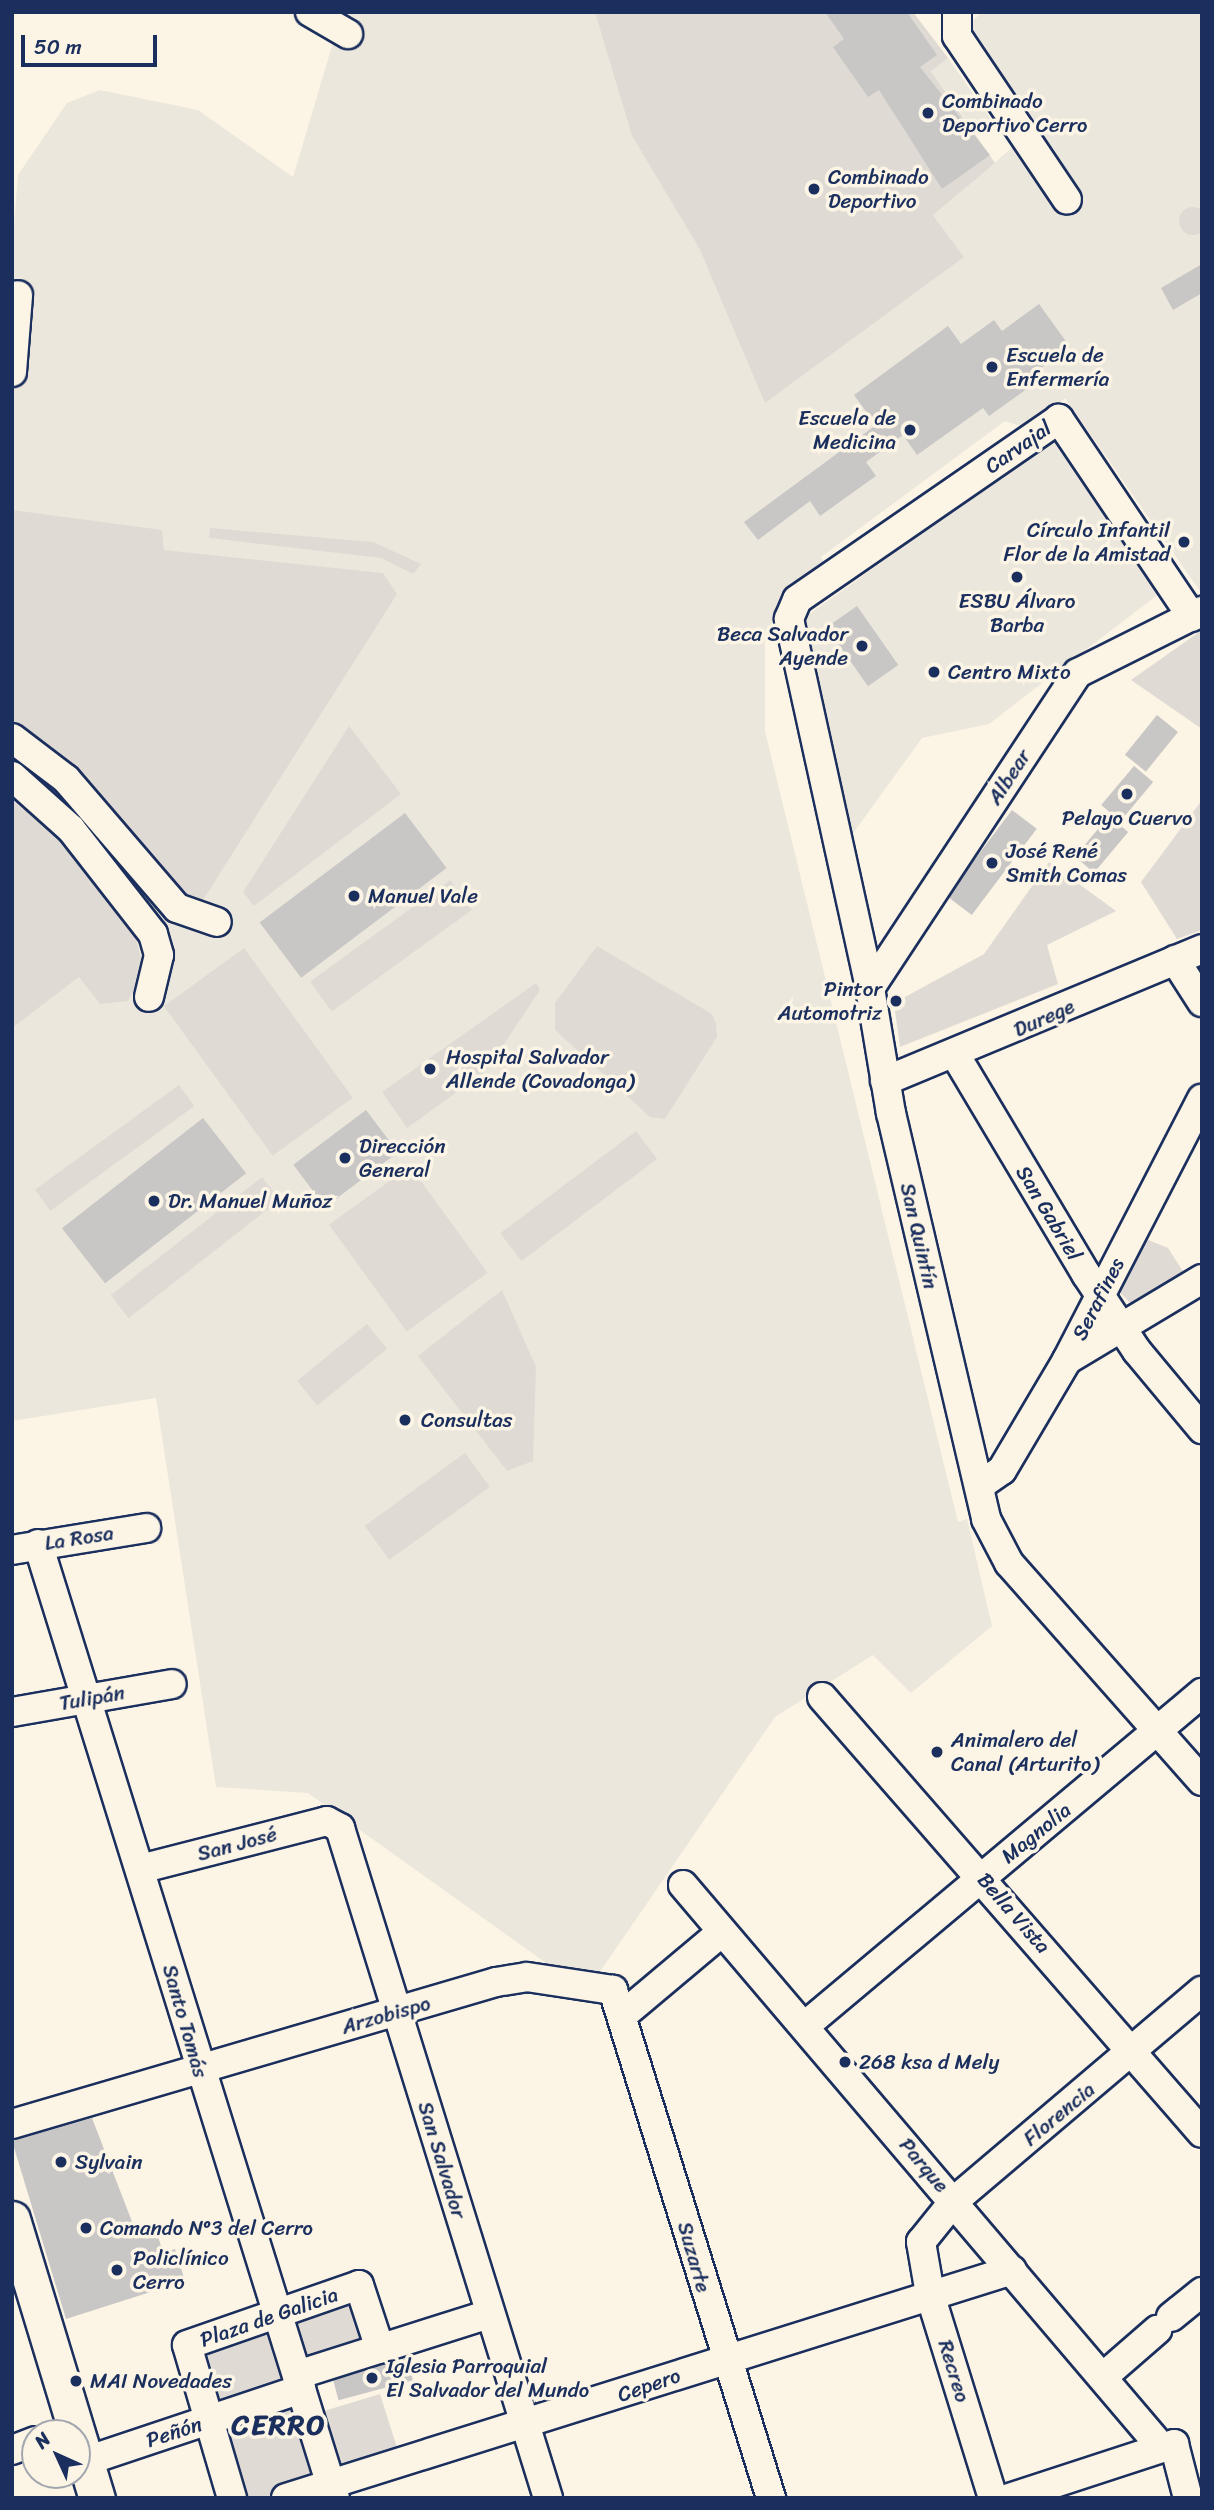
<!DOCTYPE html>
<meta charset="utf-8">
<style>
body{margin:0}
#map{position:relative;width:1214px;height:2510px;overflow:hidden;background:#fcf5e5;font-family:Sriracha,sans-serif}
div>[style]{position:absolute}
.built>*{inset:0;background:#ece7dc;transform-origin:0 0}
.green>*{inset:0;background:#dfdbd4;transform-origin:0 0}
.round{border-radius:50%}
.building>*{inset:0;background:#c8c7c6;transform-origin:0 0}
.roads{filter:drop-shadow(2px 0 #1b2f5e) drop-shadow(-2px 0 #1b2f5e) drop-shadow(0 2px #1b2f5e) drop-shadow(0 -2px #1b2f5e)}
.minor>*{height:28px;margin:-14px;padding:0 14px;transform-origin:14px;border-radius:14px;background:#fcf5e5}
.major>*{height:35px;margin:-17.5px;padding:0 17.5px;transform-origin:17.5px;border-radius:17.5px;background:#fcf5e5}
.dots>*{width:19px;height:19px;translate:-50% -50%;box-sizing:border-box;border:4px solid #fcf5e5;border-radius:50%}
span{translate:-50% -50%;white-space:nowrap;text-align:center;line-height:1.15;-webkit-text-stroke:7px #fcf5e5;paint-order:stroke}
.poi-label{font-size:21px;color:#1b2f5e}
.left{translate:0 -50%;text-align:left}
.right{translate:-100% -50%;text-align:right}
.street-label{font-size:21px;color:#1b2f5e}
.district-label{font-size:28px;color:#1b2f5e;font-weight:700;letter-spacing:2px}
.frame{position:absolute;inset:0;border:14px solid #1b2f5e;pointer-events:none}
.north{position:absolute;left:21px;top:2419px;width:70px;height:70px;box-sizing:border-box;background:#fcf5e5;border:2px solid #a2a6af;border-radius:50%;rotate:315deg;font-size:19px;font-weight:700;line-height:28px;text-align:center;color:#1b2f5e}
.north::after{content:'';display:block;margin:auto;width:24px;height:32px;background:#1b2f5e;clip-path:polygon(50% 0,100% 100%,50% 72%,0 100%)}
.scale{position:absolute;left:21px;top:35px;width:136px;height:32px;box-sizing:border-box;border:4px solid #1b2f5e;border-top:0;padding-left:9px;font-size:21px;line-height:24px;white-space:nowrap;color:#1b2f5e;-webkit-text-stroke:5px #fcf5e5;paint-order:stroke}
</style>
<div id="map">
<div class="built">
<i style="clip-path:polygon(316px 12px,596px 12px,632px 136px,700px 250px,963px 256px,933px 215px,1033px 130px,964px 27px,983px 12px,1202px 12px,1202px 594px,1065px 398px,1027px 428px,1005px 421px,821px 557px,828px 570px,778px 609px,765px 639px,765px 731px,958px 1522px,967px 1519px,992px 1626px,911px 1693px,873px 1655px,775px 1717px,597px 1976px,560px 1973px,308px 1793px,216px 1787px,156px 1398px,12px 1421px,12px 740px,23px 724px,12px 720px,12px 247px,18px 175px,67px 103px,100px 90px,198px 110px,293px 177px,338px 26px)"></i>
<i style="left:948px;top:58px;width:77px;height:21px;rotate:55deg"></i>
<i style="clip-path:polygon(1058px 436px,1160px 593px,989px 724px,922px 738px,849px 839px,801px 620px)"></i>
</div>
<div class="green">
<i style="clip-path:polygon(595px 12px,913px 12px,948px 58px,931px 71px,995px 163px,933px 215px,964px 257px,765px 403px,700px 250px,632px 136px)"></i>
<i class="round" style="left:1179px;top:207px;width:28px;height:28px"></i>
<i style="clip-path:polygon(12px 510px,162px 530px,164px 550px,383px 573px,397px 594px,203px 900px,188px 902px,76px 769px,12px 720px)"></i>
<i style="clip-path:polygon(210px 528px,373px 542px,421px 564px,413px 574px,381px 558px,209px 538px)"></i>
<i style="clip-path:polygon(1202px 630px,1202px 729px,1131px 680px)"></i>
<i style="clip-path:polygon(349px 726px,401px 794px,254px 906px,243px 892px)"></i>
<i style="clip-path:polygon(12px 800px,59px 838px,134px 933px,144px 969px,128px 1001px,100px 1004px,79px 977px,12px 1028px)"></i>
<i style="clip-path:polygon(1202px 800px,1202px 930px,1177px 939px,1141px 882px)"></i>
<i style="clip-path:polygon(1049px 862px,1116px 911px,1047px 945px,1058px 984px,900px 1047px,894px 1003px,984px 954px)"></i>
<i style="left:450px;top:880px;width:37px;height:173px;rotate:54deg"></i>
<i style="clip-path:polygon(597px 946px,712px 1014px,716px 1024px,717px 1037px,665px 1119px,650px 1117px,555px 1030px,555px 1003px)"></i>
<i style="left:244px;top:948px;width:185px;height:99px;rotate:54deg"></i>
<i style="clip-path:polygon(536px 983px,540px 990px,486px 1071px,407px 1128px,382px 1092px)"></i>
<i style="left:179px;top:1085px;width:26px;height:178px;rotate:54deg"></i>
<i style="left:636px;top:1131px;width:35px;height:170px;rotate:53deg"></i>
<i style="left:410px;top:1166px;width:132px;height:100px;rotate:54deg"></i>
<i style="left:262px;top:1177px;width:29px;height:192px;rotate:52deg"></i>
<i style="clip-path:polygon(1146px 1239px,1168px 1248px,1184px 1273px,1130px 1303px,1119px 1291px)"></i>
<i style="clip-path:polygon(502px 1290px,536px 1367px,533px 1461px,507px 1471px,418px 1356px)"></i>
<i style="left:367px;top:1324px;width:32px;height:90px;rotate:51deg"></i>
<i style="left:465px;top:1453px;width:42px;height:124px;rotate:54deg"></i>
<i style="clip-path:polygon(356px 2292px,373px 2345px,300px 2369px,314px 2414px,380px 2394px,400px 2457px,273px 2498px,236px 2498px,192px 2349px)"></i>
</div>
<div class="building">
<i style="clip-path:polygon(825px 12px,907px 12px,937px 55px,920px 67px,990px 155px,942px 189px,879px 90px,868px 97px,833px 47px,844px 39px)"></i>
<i style="clip-path:polygon(1202px 264px,1202px 293px,1173px 310px,1161px 288px)"></i>
<i style="clip-path:polygon(1039px 304px,1070px 347px,1033px 374px,1038px 381px,989px 416px,983px 408px,917px 455px,903px 435px,866px 462px,876px 476px,820px 516px,810px 501px,758px 540px,744px 522px,876px 425px,854px 395px,948px 326px,961px 344px,994px 320px,1002px 331px)"></i>
<i style="left:857px;top:606px;width:72px;height:37px;rotate:55deg"></i>
<i style="left:1157px;top:715px;width:27px;height:51px;rotate:39deg"></i>
<i style="left:1134px;top:766px;width:25px;height:51px;rotate:40deg"></i>
<i style="left:1012px;top:810px;width:31px;height:108px;rotate:37deg"></i>
<i style="left:405px;top:813px;width:69px;height:182px;rotate:53deg"></i>
<i style="left:1109px;top:816px;width:25px;height:53px;rotate:40deg"></i>
<i style="left:366px;top:1110px;width:53px;height:91px;rotate:53deg"></i>
<i style="left:203px;top:1118px;width:70px;height:179px;rotate:52deg"></i>
<i style="clip-path:polygon(92px 2118px,136px 2232px,155px 2226px,163px 2253px,175px 2249px,185px 2281px,66px 2319px,12px 2141px)"></i>
<i style="left:407px;top:2358px;width:23px;height:77px;rotate:75deg"></i>
</div>
<div class="roads">
<div class="minor">
<i style="left:310px;top:12px;width:44px;rotate:30.1deg"></i>
<i style="left:957px;top:12px;width:24px;rotate:90deg"></i>
<i style="left:957px;top:36px;width:197px;rotate:56.1deg"></i>
<i style="left:12px;top:372px;width:77px;rotate:-85.5deg"></i>
<i style="left:1192px;top:617px;width:239px;rotate:-123.9deg"></i>
<i style="left:1059px;top:419px;width:318px;rotate:145.4deg"></i>
<i style="left:797px;top:600px;width:21px;rotate:113deg"></i>
<i style="left:789px;top:619px;width:378px;rotate:77.6deg"></i>
<i style="left:870px;top:988px;width:127px;rotate:80.5deg"></i>
<i style="left:891px;top:1113px;width:417px;rotate:76.8deg"></i>
<i style="left:986px;top:1519px;width:50px;rotate:62.4deg"></i>
<i style="left:1009px;top:1563px;width:291px;rotate:48.5deg"></i>
<i style="left:12px;top:738px;width:68px;rotate:37.2deg"></i>
<i style="left:66px;top:779px;width:170px;rotate:49.3deg"></i>
<i style="left:177px;top:908px;width:42px;rotate:19.3deg"></i>
<i style="left:12px;top:776px;width:79px;rotate:41.9deg"></i>
<i style="left:71px;top:829px;width:133px;rotate:52deg"></i>
<i style="left:153px;top:934px;width:22px;rotate:74deg"></i>
<i style="left:159px;top:955px;width:43px;rotate:103.4deg"></i>
<i style="left:1175px;top:960px;width:50px;rotate:57.3deg"></i>
<i style="left:870px;top:988px;width:377px;rotate:-56.6deg"></i>
<i style="left:1078px;top:673px;width:139px;rotate:-26.6deg"></i>
<i style="left:956px;top:1056px;width:254px;rotate:59.2deg"></i>
<i style="left:1086px;top:1274px;width:92px;rotate:56.5deg"></i>
<i style="left:1137px;top:1351px;width:102px;rotate:50.2deg"></i>
<i style="left:885px;top:1081px;width:343px;rotate:-22.6deg"></i>
<i style="left:1067px;top:1360px;width:157px;rotate:-31deg"></i>
<i style="left:979px;top:1486px;width:28px;rotate:-35deg"></i>
<i style="left:1002px;top:1470px;width:128px;rotate:-59.4deg"></i>
<i style="left:1067px;top:1360px;width:294px;rotate:-62.7deg"></i>
<i style="left:38px;top:1544px;width:999px;rotate:72.71deg"></i>
<i style="left:12px;top:1550px;width:136px;rotate:-9.3deg"></i>
<i style="left:822px;top:1697px;width:578px;rotate:48.93deg"></i>
<i style="left:12px;top:1712px;width:162px;rotate:-9.9deg"></i>
<i style="left:140px;top:1869px;width:193px;rotate:-14.4deg"></i>
<i style="left:327px;top:1821px;width:15px;rotate:28deg"></i>
<i style="left:340px;top:1828px;width:702px;rotate:72.75deg"></i>
<i style="left:683px;top:1885px;width:739px;rotate:49.61deg"></i>
<i style="left:623px;top:2015px;width:129px;rotate:-40deg"></i>
<i style="left:806px;top:2025px;width:517px;rotate:-39.98deg"></i>
<i style="left:12px;top:2124px;width:504px;rotate:-16.35deg"></i>
<i style="left:496px;top:1982px;width:31px;rotate:-9deg"></i>
<i style="left:527px;top:1977px;width:87px;rotate:8.6deg"></i>
<i style="left:613px;top:1990px;width:532px;rotate:72.72deg"></i>
<i style="left:1171px;top:2317px;width:40px;rotate:-39deg"></i>
<i style="left:297px;top:2375px;width:201px;rotate:-17.6deg"></i>
<i style="left:1103px;top:2377px;width:72px;rotate:-41deg"></i>
<i style="left:12px;top:2450px;width:25px;rotate:-21deg"></i>
<i style="left:86px;top:2461px;width:227px;rotate:-18.5deg"></i>
<i style="left:232px;top:2498px;width:159px;rotate:-106.4deg"></i>
<i style="left:187px;top:2345px;width:182px;rotate:-19.2deg"></i>
<i style="left:359px;top:2285px;width:67px;rotate:71.8deg"></i>
<i style="left:286px;top:2498px;width:761px;rotate:-17.43deg"></i>
<i style="left:993px;top:2498px;width:214px;rotate:-107.2deg"></i>
<i style="left:930px;top:2294px;width:53px;rotate:-99.8deg"></i>
<i style="left:921px;top:2242px;width:53px;rotate:-51.2deg"></i>
<i style="left:954px;top:2201px;width:325px;rotate:-40.3deg"></i>
<i style="left:1009px;top:2498px;width:174px;rotate:-18.1deg"></i>
<i style="left:1174px;top:2444px;width:56px;rotate:75.5deg"></i>
</div>
<div class="major">
<i style="left:12px;top:2219px;width:292px;rotate:73.1deg"></i>
</div>
</div>
<div class="dots">
<i style="left:928px;top:113px;background:#1b2f5e"></i>
<i style="left:814px;top:189px;background:#1b2f5e"></i>
<i style="left:992px;top:367px;background:#1b2f5e"></i>
<i style="left:910px;top:430px;background:#1b2f5e"></i>
<i style="left:1184px;top:542px;background:#1b2f5e"></i>
<i style="left:1017px;top:577px;background:#1b2f5e"></i>
<i style="left:862px;top:646px;background:#1b2f5e"></i>
<i style="left:934px;top:672px;background:#1b2f5e"></i>
<i style="left:1127px;top:794px;background:#1b2f5e"></i>
<i style="left:992px;top:863px;background:#1b2f5e"></i>
<i style="left:354px;top:896px;background:#1b2f5e"></i>
<i style="left:896px;top:1001px;background:#1b2f5e"></i>
<i style="left:430px;top:1069px;background:#1b2f5e"></i>
<i style="left:345px;top:1158px;background:#1b2f5e"></i>
<i style="left:154px;top:1201px;background:#1b2f5e"></i>
<i style="left:405px;top:1420px;background:#1b2f5e"></i>
<i style="left:937px;top:1752px;background:#1b2f5e"></i>
<i style="left:845px;top:2062px;background:#1b2f5e"></i>
<i style="left:61px;top:2162px;background:#1b2f5e"></i>
<i style="left:86px;top:2228px;background:#1b2f5e"></i>
<i style="left:117px;top:2270px;background:#1b2f5e"></i>
<i style="left:372px;top:2378px;background:#1b2f5e"></i>
<i style="left:76px;top:2381px;background:#1b2f5e"></i>
</div>
<div class="poi-label">
<span class="left" style="left:942px;top:113px">Combinado<br>Deportivo Cerro</span>
<span class="left" style="left:828px;top:189px">Combinado<br>Deportivo</span>
<span class="left" style="left:1006px;top:367px">Escuela de<br>Enfermería</span>
<span class="right" style="left:896px;top:430px">Escuela de<br>Medicina</span>
<span class="right" style="left:1170px;top:542px">Círculo Infantil<br>Flor de la Amistad</span>
<span style="left:1017px;top:613px">ESBU Álvaro<br>Barba</span>
<span class="right" style="left:848px;top:646px">Beca Salvador<br>Ayende</span>
<span class="left" style="left:948px;top:672px">Centro Mixto</span>
<span style="left:1127px;top:818px">Pelayo Cuervo</span>
<span class="left" style="left:1006px;top:863px">José René<br>Smith Comas</span>
<span class="left" style="left:368px;top:896px">Manuel Vale</span>
<span class="right" style="left:882px;top:1001px">Pintor<br>Automotriz</span>
<span class="left" style="left:446px;top:1069px">Hospital Salvador<br>Allende (Covadonga)</span>
<span class="left" style="left:359px;top:1158px">Dirección<br>General</span>
<span class="left" style="left:168px;top:1201px">Dr. Manuel Muñoz</span>
<span class="left" style="left:421px;top:1420px">Consultas</span>
<span class="left" style="left:951px;top:1752px">Animalero del<br>Canal (Arturito)</span>
<span class="left" style="left:859px;top:2062px">268 ksa d Mely</span>
<span class="left" style="left:75px;top:2162px">Sylvain</span>
<span class="left" style="left:100px;top:2228px">Comando Nº3 del Cerro</span>
<span class="left" style="left:133px;top:2270px">Policlínico<br>Cerro</span>
<span class="left" style="left:386px;top:2378px">Iglesia Parroquial<br>El Salvador del Mundo</span>
<span class="left" style="left:90px;top:2381px">MAI Novedades</span>
</div>
<div class="street-label">
<span style="left:1018px;top:447px;rotate:-35deg">Carvajal</span>
<span style="left:1009px;top:777px;rotate:-57deg">Albear</span>
<span style="left:1044px;top:1018px;rotate:-24deg">Durege</span>
<span style="left:1049px;top:1213px;rotate:59deg">San Gabriel</span>
<span style="left:919px;top:1236px;rotate:77deg">San Quintín</span>
<span style="left:1098px;top:1299px;rotate:-63deg">Serafines</span>
<span style="left:79px;top:1538px;rotate:-9deg">La Rosa</span>
<span style="left:92px;top:1698px;rotate:-10deg">Tulipán</span>
<span style="left:1036px;top:1833px;rotate:-39deg">Magnolia</span>
<span style="left:237px;top:1844px;rotate:-15deg">San José</span>
<span style="left:1014px;top:1913px;rotate:49deg">Bella Vista</span>
<span style="left:386px;top:2015px;rotate:-16deg">Arzobispo</span>
<span style="left:185px;top:2021px;rotate:74deg">Santo Tomás</span>
<span style="left:1059px;top:2114px;rotate:-40deg">Florencia</span>
<span style="left:442px;top:2160px;rotate:73deg">San Salvador</span>
<span style="left:924px;top:2165px;rotate:50deg">Parque</span>
<span style="left:694px;top:2257px;rotate:74deg">Suzarte</span>
<span style="left:269px;top:2317px;rotate:-19deg">Plaza de Galicia</span>
<span style="left:954px;top:2371px;rotate:73deg">Recreo</span>
<span style="left:649px;top:2385px;rotate:-19deg">Cepero</span>
<span style="left:174px;top:2432px;rotate:-18deg">Peñón</span>
</div>
<div class="district-label">
<span style="left:279px;top:2425px">CERRO</span>
</div>
<div class="frame"></div>
<div class="north">N</div>
<div class="scale">50 m</div>
</div>
